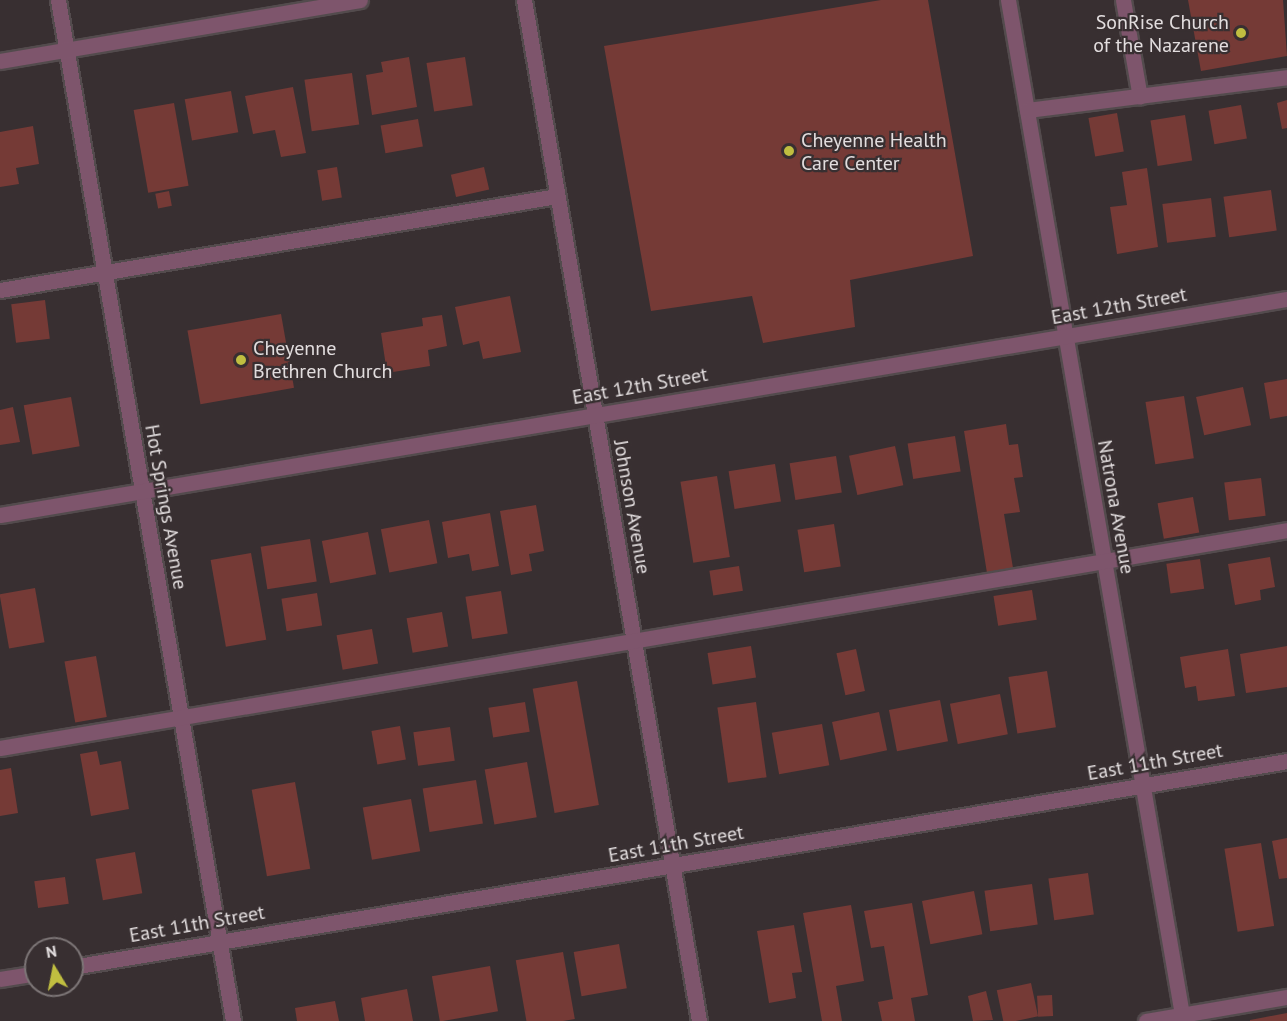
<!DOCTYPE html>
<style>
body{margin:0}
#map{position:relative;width:1287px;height:1021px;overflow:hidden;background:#382f31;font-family:"PT Sans",sans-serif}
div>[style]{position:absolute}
.building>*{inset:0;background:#753a36;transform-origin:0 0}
.roads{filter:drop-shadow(2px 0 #534b4d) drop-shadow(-2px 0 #534b4d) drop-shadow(0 2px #534b4d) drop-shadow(0 -2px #534b4d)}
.minor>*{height:15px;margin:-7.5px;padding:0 7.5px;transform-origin:7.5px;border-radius:7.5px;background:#7e556c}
.dots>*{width:16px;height:16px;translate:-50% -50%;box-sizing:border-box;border:3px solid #382f31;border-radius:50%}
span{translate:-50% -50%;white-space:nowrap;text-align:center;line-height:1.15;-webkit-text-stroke:4.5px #382f31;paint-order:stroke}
.poi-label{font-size:20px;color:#e2ddde}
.right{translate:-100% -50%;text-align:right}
.left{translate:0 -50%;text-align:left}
.street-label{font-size:20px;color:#e2ddde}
.north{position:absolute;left:24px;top:937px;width:60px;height:60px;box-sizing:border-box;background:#382f31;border:2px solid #7c7576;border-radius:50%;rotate:350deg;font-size:16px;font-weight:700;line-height:24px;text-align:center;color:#e2ddde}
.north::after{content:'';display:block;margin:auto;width:21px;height:27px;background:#c0be40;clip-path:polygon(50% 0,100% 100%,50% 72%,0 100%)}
</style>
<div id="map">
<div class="building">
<i style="clip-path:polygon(881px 0,928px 0,973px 256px,850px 280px,855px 327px,763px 343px,752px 296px,651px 311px,604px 46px)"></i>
<i style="clip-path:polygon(1188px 0,1283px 0,1287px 56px,1201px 71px)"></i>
<i style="clip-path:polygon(409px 57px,417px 107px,372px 115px,366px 75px,383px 72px,381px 62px)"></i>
<i style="left:465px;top:57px;width:49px;height:39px;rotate:81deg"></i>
<i style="left:352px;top:73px;width:52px;height:48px;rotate:82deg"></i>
<i style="clip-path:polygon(293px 87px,306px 153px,281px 157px,275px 130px,253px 134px,245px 96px)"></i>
<i style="left:231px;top:91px;width:42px;height:47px;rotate:80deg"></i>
<i style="clip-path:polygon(1287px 100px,1287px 128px,1282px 129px,1277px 103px)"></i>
<i style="left:174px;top:103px;width:84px;height:41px;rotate:80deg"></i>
<i style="left:1241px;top:105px;width:34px;height:33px;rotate:80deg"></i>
<i style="left:1117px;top:113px;width:39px;height:29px;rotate:80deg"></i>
<i style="left:1185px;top:115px;width:46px;height:35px;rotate:81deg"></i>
<i style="left:418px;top:119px;width:28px;height:38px;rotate:80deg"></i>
<i style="clip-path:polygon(33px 126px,39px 164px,16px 168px,19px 184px,0 187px,0 132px)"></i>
<i style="left:337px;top:167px;width:31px;height:20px;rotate:81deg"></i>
<i style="left:484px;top:167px;width:23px;height:34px;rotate:77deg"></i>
<i style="clip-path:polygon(1147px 168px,1158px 247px,1117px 254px,1110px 207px,1127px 205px,1122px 172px)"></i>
<i style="left:1271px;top:190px;width:41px;height:48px;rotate:82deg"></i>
<i style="left:169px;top:191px;width:15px;height:14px;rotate:79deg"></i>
<i style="left:1211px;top:198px;width:39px;height:49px;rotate:83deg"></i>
<i style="clip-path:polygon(510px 296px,521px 352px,483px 359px,479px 341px,463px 345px,455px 307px)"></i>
<i style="left:45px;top:300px;width:39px;height:34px;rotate:83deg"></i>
<i style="left:281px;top:314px;width:75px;height:95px;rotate:80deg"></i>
<i style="clip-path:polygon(442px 315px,447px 346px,428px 350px,430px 366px,387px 373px,381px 333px,423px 326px,422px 318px)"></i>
<i style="clip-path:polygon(1287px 379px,1287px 416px,1270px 419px,1264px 383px)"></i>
<i style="left:1243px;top:387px;width:39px;height:48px;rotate:78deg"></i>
<i style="left:1184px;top:396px;width:63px;height:39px;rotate:81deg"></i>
<i style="left:71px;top:397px;width:50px;height:48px;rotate:80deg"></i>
<i style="clip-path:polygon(13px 407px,20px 442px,0 445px,0 410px)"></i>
<i style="clip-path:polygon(1006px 424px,1009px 445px,1018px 444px,1023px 477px,1014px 478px,1020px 512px,1004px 514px,1013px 568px,987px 573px,964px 431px)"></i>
<i style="left:955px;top:436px;width:36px;height:48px;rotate:81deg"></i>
<i style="left:895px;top:446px;width:40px;height:47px;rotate:78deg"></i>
<i style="left:836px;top:456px;width:37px;height:47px;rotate:81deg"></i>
<i style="left:775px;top:464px;width:38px;height:47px;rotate:81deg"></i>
<i style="left:717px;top:476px;width:82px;height:37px;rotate:81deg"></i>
<i style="left:1261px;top:478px;width:38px;height:37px;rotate:83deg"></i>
<i style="left:1193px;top:497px;width:36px;height:36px;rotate:80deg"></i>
<i style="clip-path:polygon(536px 505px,544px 551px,529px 554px,532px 571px,511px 575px,500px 511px)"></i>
<i style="clip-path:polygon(490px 513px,499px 566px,472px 571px,469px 554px,448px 558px,442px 522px)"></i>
<i style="left:429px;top:520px;width:44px;height:49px;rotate:79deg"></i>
<i style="left:834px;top:524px;width:43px;height:37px;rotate:81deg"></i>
<i style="left:368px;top:532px;width:43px;height:47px;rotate:79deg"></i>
<i style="left:310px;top:539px;width:43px;height:50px;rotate:81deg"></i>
<i style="left:251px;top:553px;width:88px;height:41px;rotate:80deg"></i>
<i style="clip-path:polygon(1270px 557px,1275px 587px,1260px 590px,1261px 600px,1235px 605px,1228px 564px)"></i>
<i style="left:1200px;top:559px;width:30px;height:34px;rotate:82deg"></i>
<i style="left:739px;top:566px;width:25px;height:30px;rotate:81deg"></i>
<i style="left:35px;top:588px;width:55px;height:36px;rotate:80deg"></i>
<i style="left:1032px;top:590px;width:30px;height:39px;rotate:81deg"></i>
<i style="left:501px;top:591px;width:43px;height:36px;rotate:81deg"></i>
<i style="left:317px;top:593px;width:33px;height:36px;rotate:81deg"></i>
<i style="left:442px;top:612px;width:35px;height:36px;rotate:80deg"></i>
<i style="left:372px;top:629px;width:35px;height:36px;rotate:80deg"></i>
<i style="left:751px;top:646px;width:32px;height:44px;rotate:81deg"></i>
<i style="clip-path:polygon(1287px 646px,1287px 687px,1246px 693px,1240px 654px)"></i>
<i style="left:856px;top:649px;width:43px;height:20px;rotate:78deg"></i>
<i style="clip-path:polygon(1228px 649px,1235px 696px,1198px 701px,1196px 686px,1185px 688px,1180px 657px)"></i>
<i style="left:96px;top:656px;width:62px;height:32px;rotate:80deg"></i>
<i style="left:1047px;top:671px;width:57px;height:39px;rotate:81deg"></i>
<i style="left:577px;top:681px;width:126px;height:45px;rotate:80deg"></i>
<i style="left:1000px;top:694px;width:41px;height:51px;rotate:79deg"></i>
<i style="left:940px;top:700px;width:42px;height:52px;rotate:79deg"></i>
<i style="left:525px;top:702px;width:30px;height:37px;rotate:81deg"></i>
<i style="left:756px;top:702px;width:76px;height:39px;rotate:82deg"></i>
<i style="left:879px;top:712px;width:39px;height:48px;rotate:78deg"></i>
<i style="left:822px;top:724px;width:42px;height:51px;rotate:80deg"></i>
<i style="left:400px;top:726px;width:34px;height:29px;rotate:80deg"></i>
<i style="left:450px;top:727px;width:34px;height:37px;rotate:82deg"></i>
<i style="clip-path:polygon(97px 751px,100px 765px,121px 761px,129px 809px,91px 816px,80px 754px)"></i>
<i style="left:527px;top:762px;width:56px;height:43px;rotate:80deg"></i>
<i style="clip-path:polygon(11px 768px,18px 813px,0 816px,0 770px)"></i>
<i style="left:476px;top:780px;width:44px;height:54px;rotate:81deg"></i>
<i style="left:295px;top:782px;width:88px;height:44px;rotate:80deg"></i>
<i style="left:411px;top:799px;width:53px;height:49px;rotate:80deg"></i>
<i style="clip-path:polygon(1287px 838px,1287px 878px,1279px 879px,1272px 841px)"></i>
<i style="left:1261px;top:843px;width:84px;height:37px;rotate:81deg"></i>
<i style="left:135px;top:852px;width:42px;height:40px;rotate:80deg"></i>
<i style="left:1088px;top:873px;width:42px;height:40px;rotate:82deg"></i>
<i style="left:65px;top:877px;width:27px;height:31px;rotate:82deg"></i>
<i style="left:1032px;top:884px;width:41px;height:48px;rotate:82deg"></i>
<i style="left:974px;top:891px;width:44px;height:53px;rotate:79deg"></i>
<i style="clip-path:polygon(912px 903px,928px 995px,911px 998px,915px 1021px,882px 1021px,878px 1002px,893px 999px,884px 946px,871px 948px,864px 911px)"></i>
<i style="clip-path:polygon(851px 905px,864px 981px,836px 986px,842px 1021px,822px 1021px,803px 913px)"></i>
<i style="clip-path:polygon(794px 925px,802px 972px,792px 973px,796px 998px,769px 1003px,757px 931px)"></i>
<i style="left:619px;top:944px;width:45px;height:46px;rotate:80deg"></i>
<i style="left:563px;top:952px;width:68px;height:48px;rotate:80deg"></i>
<i style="left:490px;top:966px;width:46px;height:59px;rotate:80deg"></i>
<i style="left:1031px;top:983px;width:34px;height:35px;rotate:78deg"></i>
<i style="clip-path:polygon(407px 989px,413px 1021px,365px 1021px,361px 998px)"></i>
<i style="clip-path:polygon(986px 991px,993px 1020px,973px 1021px,968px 996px)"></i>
<i style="left:1052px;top:995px;width:21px;height:15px;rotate:87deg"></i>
<i style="clip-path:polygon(335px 1001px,339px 1021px,297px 1021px,295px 1008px)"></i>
<i style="clip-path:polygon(1287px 1013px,1287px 1021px,1250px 1021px,1250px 1020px)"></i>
</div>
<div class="roads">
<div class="minor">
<i style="left:58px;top:0;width:1036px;rotate:80.27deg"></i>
<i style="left:524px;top:0;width:1036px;rotate:80.27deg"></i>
<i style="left:1008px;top:0;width:1036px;rotate:80.27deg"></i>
<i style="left:1123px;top:0;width:98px;rotate:80.1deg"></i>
<i style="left:0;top:61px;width:365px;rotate:-9.6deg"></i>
<i style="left:1027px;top:110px;width:262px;rotate:-7.2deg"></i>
<i style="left:0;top:290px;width:565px;rotate:-9.58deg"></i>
<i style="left:0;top:515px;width:1305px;rotate:-9.53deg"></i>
<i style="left:0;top:748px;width:1305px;rotate:-9.61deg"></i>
<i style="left:72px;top:967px;width:1232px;rotate:-9.62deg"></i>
<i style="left:0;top:979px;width:36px;rotate:-9deg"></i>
<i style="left:1146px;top:1021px;width:143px;rotate:-9.7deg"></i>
</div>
</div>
<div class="dots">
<i style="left:1241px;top:33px;background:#c0be40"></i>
<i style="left:789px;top:151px;background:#c0be40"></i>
<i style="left:241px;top:360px;background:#c0be40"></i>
</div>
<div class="poi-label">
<span class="right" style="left:1229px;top:34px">SonRise Church<br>of the Nazarene</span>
<span class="left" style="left:801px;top:152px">Cheyenne Health<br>Care Center</span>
<span class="left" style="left:253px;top:360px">Cheyenne<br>Brethren Church</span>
</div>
<div class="street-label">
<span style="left:1119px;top:306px;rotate:-10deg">East 12th Street</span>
<span style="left:640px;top:386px;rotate:-10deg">East 12th Street</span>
<span style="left:166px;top:507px;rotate:80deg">Hot Springs Avenue</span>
<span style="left:632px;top:507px;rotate:80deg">Johnson Avenue</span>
<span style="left:1116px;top:507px;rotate:80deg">Natrona Avenue</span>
<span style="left:1155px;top:762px;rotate:-10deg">East 11th Street</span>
<span style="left:676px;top:844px;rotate:-10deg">East 11th Street</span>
<span style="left:197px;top:924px;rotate:-10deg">East 11th Street</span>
</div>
<div class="north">N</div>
</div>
